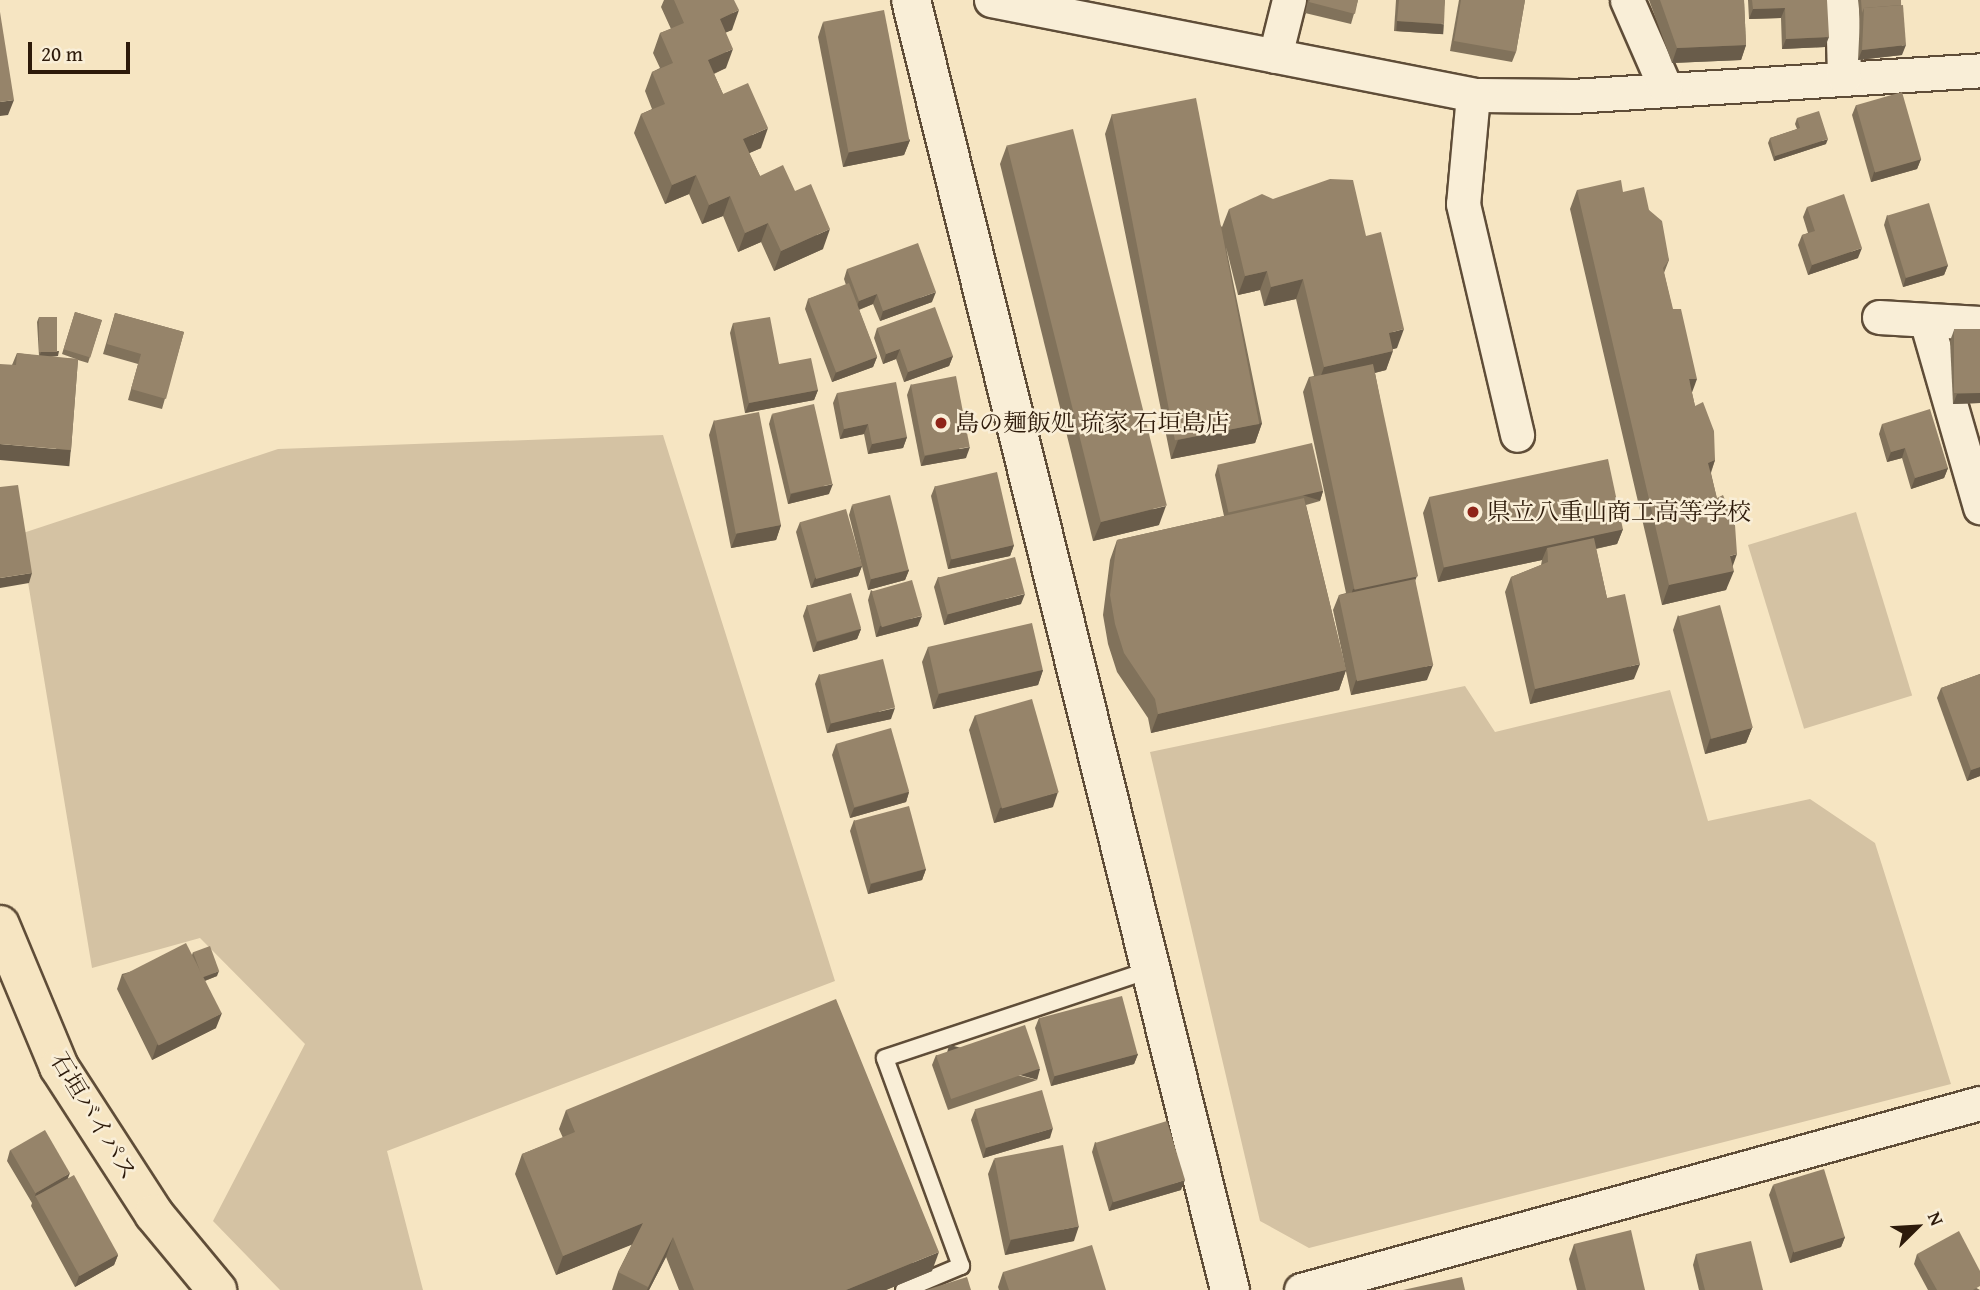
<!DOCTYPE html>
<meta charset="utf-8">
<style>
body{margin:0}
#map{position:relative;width:1980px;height:1290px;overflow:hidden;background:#f6e5c2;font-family:"Gentium Book Plus","Noto Serif JP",serif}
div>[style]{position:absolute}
.green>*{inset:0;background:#d4c2a3;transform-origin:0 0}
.roads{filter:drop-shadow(2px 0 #5f4d38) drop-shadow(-2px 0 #5f4d38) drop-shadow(0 2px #5f4d38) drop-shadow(0 -2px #5f4d38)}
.lane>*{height:16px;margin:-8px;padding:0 8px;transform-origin:8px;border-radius:8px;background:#f9eed7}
.street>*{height:33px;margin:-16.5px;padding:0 16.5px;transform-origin:16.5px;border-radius:16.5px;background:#f9eed7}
.secondary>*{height:38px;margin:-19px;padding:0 19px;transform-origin:19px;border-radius:19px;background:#f9eed7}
.highway>*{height:38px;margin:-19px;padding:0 19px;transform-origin:19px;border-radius:19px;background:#f6e5c2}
.wall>*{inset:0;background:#81725b}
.shaded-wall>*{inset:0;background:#695c4a;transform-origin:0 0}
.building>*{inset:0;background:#96846a;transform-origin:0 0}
.dots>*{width:19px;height:19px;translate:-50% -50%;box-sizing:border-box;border:4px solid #f9eed7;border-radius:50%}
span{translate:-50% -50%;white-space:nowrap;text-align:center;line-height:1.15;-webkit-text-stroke:5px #f9eed7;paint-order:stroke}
.poi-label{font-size:24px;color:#2d1a0a}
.left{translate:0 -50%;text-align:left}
.street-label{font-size:24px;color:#2d1a0a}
.north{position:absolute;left:1882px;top:1192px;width:70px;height:70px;-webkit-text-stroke:5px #f9eed7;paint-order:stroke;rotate:66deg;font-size:19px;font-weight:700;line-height:28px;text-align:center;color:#2d1a0a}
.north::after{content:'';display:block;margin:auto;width:24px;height:32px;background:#2d1a0a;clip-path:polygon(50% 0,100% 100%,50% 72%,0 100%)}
.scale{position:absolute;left:28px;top:42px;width:102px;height:32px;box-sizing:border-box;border:4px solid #2d1a0a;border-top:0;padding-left:9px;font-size:21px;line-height:24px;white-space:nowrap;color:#2d1a0a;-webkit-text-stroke:5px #f9eed7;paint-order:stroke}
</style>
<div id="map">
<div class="green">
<i style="clip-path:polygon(663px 435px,835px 981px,387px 1151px,423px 1290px,280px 1290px,213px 1221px,305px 1044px,200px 938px,92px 968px,20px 534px,278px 449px)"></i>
<i style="left:1856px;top:512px;width:192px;height:113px;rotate:73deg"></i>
<i style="clip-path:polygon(1465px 686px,1495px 732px,1670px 690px,1708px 821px,1810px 799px,1875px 843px,1951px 1084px,1309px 1248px,1260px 1221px,1150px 752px)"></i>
</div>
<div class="roads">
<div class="lane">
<i style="left:904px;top:1290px;width:62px;rotate:-22.8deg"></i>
<i style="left:961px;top:1266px;width:221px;rotate:-110.1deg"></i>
<i style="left:885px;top:1058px;width:281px;rotate:-18.4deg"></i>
</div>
<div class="street">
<i style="left:991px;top:0;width:491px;rotate:11.1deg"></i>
<i style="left:1473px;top:95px;width:99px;rotate:0.6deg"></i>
<i style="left:1572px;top:96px;width:409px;rotate:-3.6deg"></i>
<i style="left:1627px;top:0;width:95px;rotate:66.4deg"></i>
<i style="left:1842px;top:0;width:77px;rotate:88.5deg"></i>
<i style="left:1275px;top:56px;width:58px;rotate:-76deg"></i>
<i style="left:1473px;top:95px;width:109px;rotate:95.2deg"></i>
<i style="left:1463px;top:204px;width:237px;rotate:76.8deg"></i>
<i style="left:1879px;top:317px;width:101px;rotate:3.4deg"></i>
<i style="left:1926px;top:320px;width:195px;rotate:73.9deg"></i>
<i style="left:1301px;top:1290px;width:704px;rotate:-15.4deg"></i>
</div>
<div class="secondary">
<i style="left:911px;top:0;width:1329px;rotate:76.11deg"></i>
</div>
<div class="highway">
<i style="left:0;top:925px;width:154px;rotate:67.4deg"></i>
<i style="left:59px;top:1067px;width:175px;rotate:57.1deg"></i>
<i style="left:154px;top:1214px;width:99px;rotate:50.3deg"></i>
</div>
</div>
<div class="wall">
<i style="clip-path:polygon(664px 0,734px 0,732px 30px,726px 32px,726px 68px,714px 74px,723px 94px,761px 148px,749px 153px,760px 176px,795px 191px,823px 249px,774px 271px,761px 242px,738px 252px,723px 216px,702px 224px,689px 194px,665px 204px,634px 133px,641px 114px,652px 109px,645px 91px,652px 72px,660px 68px,653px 53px,660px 33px,671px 29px,661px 7px)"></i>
<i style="clip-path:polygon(1308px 0,1358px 0,1351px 24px,1305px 13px)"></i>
<i style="clip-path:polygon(1396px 0,1445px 0,1440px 34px,1394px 31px)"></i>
<i style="clip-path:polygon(1459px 0,1525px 0,1516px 52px,1512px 62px,1450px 51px)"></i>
<i style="clip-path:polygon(1649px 0,1744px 0,1746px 45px,1741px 60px,1672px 63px)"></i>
<i style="clip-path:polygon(1748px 0,1827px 0,1825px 47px,1782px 49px,1781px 18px,1749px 19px)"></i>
<i style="clip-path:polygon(1858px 0,1901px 0,1902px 55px,1858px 60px,1860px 18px)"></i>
<i style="clip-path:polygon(823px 22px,910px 140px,904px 155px,843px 167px,818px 37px)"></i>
<i style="clip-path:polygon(1856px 105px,1921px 159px,1917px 169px,1871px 182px,1852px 115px)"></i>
<i style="clip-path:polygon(1112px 114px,1222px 227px,1229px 209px,1366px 236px,1397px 348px,1393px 349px,1386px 370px,1375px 373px,1415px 580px,1427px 680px,1351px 695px,1333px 610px,1339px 595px,1346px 593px,1303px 392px,1309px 377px,1314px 376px,1296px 299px,1264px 306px,1260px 290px,1238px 295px,1226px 247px,1262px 423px,1255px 443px,1171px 459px,1105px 134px)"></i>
<i style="clip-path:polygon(1797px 118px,1826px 144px,1774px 161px,1768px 143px,1770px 138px,1797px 129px,1795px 124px)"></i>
<i style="clip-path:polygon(1007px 145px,1159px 525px,1093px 541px,1000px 164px)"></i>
<i style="clip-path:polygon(1577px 190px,1623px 192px,1649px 210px,1669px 260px,1664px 273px,1695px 406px,1715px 460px,1711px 473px,1732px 566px,1726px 590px,1662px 605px,1570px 209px)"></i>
<i style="clip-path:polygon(1807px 207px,1858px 258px,1808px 275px,1798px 245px,1802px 235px,1808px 233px,1803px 217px)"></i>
<i style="clip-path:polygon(1887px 215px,1948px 265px,1944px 275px,1903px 287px,1884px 225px)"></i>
<i style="clip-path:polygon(847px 269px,932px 302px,880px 321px,873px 304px,859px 310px,877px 357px,873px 367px,832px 382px,805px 309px,808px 299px,846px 285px,844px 279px)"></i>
<i style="clip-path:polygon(75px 312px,102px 320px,88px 363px,78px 360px,71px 450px,65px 465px,12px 365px,17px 353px,39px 356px,37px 322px,39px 317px,58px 356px,50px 357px,76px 359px,62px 354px)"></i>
<i style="clip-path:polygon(115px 313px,184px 332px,162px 409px,128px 400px,138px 364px,103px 354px)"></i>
<i style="clip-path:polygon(733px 323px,779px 364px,818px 390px,814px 400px,745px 413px,730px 333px)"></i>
<i style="clip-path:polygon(877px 328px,953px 356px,949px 366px,904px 382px,896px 359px,883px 364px,874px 338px)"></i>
<i style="clip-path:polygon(1980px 329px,1980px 403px,1953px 404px,1950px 341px,1954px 330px)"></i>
<i style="clip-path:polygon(911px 384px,966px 458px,921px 466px,907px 395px)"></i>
<i style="clip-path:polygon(837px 393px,907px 437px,903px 448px,868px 454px,864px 434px,840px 439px,833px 403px)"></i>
<i style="clip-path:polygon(772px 414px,829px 494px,788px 504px,769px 424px)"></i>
<i style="clip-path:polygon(714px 420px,781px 525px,776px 540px,731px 548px,709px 435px)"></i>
<i style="clip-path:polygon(1882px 424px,1948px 468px,1944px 478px,1911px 489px,1902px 458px,1887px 462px,1879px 434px)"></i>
<i style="clip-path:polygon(1218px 465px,1323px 491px,1320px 501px,1306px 505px,1346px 670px,1339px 690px,1151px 733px,1148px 718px,1117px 672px,1108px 644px,1103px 615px,1110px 560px,1117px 540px,1224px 516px,1215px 475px)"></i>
<i style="clip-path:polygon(935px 486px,1014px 545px,1010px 556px,948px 569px,931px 496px)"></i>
<i style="clip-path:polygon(1429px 498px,1623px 529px,1617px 544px,1596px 549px,1607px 598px,1634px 679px,1530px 704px,1505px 592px,1511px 577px,1541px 565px,1542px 560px,1438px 582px,1423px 513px)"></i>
<i style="clip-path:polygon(852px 505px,909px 570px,905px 580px,868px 590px,862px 566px,858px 576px,811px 588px,796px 532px,800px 522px,861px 563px,849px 515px)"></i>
<i style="clip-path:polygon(938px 577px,1021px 604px,944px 625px,934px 587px)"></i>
<i style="clip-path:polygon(871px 590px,918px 626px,876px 637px,868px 600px)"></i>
<i style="clip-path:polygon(807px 605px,861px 629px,857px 639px,813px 652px,803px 616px)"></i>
<i style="clip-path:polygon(1678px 615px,1752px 728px,1746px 743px,1705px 754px,1673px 630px)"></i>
<i style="clip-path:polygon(928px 647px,1043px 670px,1038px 685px,933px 709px,922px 662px)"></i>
<i style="clip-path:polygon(819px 674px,891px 719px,827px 733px,815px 684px)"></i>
<i style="clip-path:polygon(1980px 674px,1980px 776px,1967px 781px,1937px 698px,1941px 688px)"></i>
<i style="clip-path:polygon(975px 715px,1053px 807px,994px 823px,969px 730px)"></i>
<i style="clip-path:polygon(836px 744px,909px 792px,906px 802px,850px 818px,832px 755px)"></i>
<i style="clip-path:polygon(854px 820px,926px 869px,922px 880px,868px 894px,850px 831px)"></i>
<i style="clip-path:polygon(193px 952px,217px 976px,205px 981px,216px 1028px,152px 1060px,117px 989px,122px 974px,192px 955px)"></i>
<i style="clip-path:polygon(1039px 1018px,1138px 1054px,1134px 1064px,1051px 1086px,1035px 1028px)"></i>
<i style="clip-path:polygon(936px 1055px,1037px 1080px,948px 1110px,932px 1065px)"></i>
<i style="clip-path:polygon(566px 1110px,932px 1271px,886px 1290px,679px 1290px,666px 1257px,649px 1290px,612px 1290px,618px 1272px,632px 1244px,556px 1275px,515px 1174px,522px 1154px,563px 1138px,559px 1129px)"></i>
<i style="clip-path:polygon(975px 1110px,1050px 1138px,983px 1158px,971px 1120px)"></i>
<i style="clip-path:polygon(1095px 1142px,1181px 1190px,1109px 1211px,1092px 1152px)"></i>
<i style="clip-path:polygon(10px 1150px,68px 1178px,118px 1255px,114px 1265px,75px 1287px,31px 1206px,32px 1203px,7px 1161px)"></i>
<i style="clip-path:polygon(994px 1159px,1074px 1241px,1005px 1255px,988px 1174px)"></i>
<i style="clip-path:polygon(1773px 1185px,1845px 1237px,1841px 1247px,1790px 1263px,1769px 1195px)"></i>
<i style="clip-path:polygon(1574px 1244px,1645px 1290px,1577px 1290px,1569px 1259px)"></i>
<i style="clip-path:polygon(1696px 1254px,1763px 1290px,1699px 1290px,1693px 1265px)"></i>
<i style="clip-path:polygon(1917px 1254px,1980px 1290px,1928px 1290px,1914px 1264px)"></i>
<i style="clip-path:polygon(1003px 1272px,1106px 1290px,999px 1290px,998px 1287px)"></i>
</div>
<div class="shaded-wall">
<i style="clip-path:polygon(1785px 8px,1781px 18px,1749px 19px,1753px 9px)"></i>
<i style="clip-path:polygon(739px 10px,732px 30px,713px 38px,720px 19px)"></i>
<i style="left:1397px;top:21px;width:47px;height:10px;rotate:4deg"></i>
<i style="clip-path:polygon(1829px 37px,1825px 47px,1782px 49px,1786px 39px)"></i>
<i style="clip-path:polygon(1746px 45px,1741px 60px,1672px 63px,1677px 48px)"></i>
<i style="clip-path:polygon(1906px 45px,1902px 55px,1858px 60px,1862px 50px)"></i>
<i style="clip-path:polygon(733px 49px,726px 68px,701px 79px,708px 60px)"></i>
<i style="clip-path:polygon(14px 100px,8px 115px,0 116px,0 102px)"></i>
<i style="clip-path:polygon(768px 128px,761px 148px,736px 159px,743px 139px)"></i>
<i style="clip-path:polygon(1828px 139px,1826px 144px,1774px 161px,1775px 156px)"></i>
<i style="clip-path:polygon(910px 140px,904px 155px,843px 167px,849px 152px)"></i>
<i style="clip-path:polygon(1921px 159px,1917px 169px,1871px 182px,1874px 172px)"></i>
<i style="clip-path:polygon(696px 175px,689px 194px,665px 204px,672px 185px)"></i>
<i style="clip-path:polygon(730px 196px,723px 216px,702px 224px,709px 205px)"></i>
<i style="clip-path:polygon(768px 223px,761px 242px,738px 252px,745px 233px)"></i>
<i style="clip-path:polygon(830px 229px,823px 249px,774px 271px,781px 251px)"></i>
<i style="clip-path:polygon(1862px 248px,1858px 258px,1808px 275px,1812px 265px)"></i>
<i style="clip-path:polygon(1948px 265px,1944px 275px,1903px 287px,1906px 277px)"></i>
<i style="clip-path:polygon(1267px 271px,1260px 290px,1238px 295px,1245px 276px)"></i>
<i style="clip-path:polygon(1303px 279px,1296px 299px,1264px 306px,1271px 287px)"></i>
<i style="clip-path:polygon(936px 292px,932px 302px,880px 321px,883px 311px)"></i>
<i style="clip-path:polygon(877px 294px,873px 304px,855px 311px,859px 301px)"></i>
<i style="clip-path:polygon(1404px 329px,1397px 348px,1382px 352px,1389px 333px)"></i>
<i style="clip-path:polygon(900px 349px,896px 359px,883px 364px,886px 354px)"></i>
<i style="clip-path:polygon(59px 351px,58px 356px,39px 357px,41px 352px)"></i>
<i style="clip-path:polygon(1393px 351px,1386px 370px,1317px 387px,1324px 367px)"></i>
<i style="clip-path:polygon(953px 356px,949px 366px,904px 382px,908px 372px)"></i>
<i style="clip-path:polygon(877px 357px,873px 367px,832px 382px,836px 372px)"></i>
<i style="clip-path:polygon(1689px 379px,1697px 379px,1690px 398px)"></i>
<i style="clip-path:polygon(818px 390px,814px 400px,745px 413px,749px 403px)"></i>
<i style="clip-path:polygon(1980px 393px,1980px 403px,1953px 404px,1957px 394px)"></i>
<i style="clip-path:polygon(1262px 423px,1255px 443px,1171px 459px,1178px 440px)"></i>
<i style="clip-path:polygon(868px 424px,864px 434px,840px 439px,844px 429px)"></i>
<i style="clip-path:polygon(907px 437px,903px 448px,868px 454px,872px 444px)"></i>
<i style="left:0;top:444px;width:71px;height:16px;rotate:5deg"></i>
<i style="clip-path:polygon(970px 447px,966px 458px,921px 466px,925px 456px)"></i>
<i style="clip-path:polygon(1905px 448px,1902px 458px,1887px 462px,1891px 452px)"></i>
<i style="clip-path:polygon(1715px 460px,1708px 479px,1708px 463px)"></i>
<i style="clip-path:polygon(1948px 468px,1944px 478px,1911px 489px,1915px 478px)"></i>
<i style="clip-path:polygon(833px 484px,829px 494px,788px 504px,791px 494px)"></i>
<i style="left:1323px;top:491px;width:10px;height:96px;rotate:107deg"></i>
<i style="clip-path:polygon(1166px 506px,1159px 525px,1093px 541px,1101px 522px)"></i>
<i style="clip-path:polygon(781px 525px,776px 540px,731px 548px,737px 533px)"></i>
<i style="clip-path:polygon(1623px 529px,1617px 544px,1548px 559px,1547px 548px,1542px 560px,1438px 582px,1444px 567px)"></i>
<i style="clip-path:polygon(1014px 545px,1010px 556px,948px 569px,951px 559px)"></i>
<i style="clip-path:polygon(1737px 554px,1731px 571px,1734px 571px,1726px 590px,1662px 605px,1669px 585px,1730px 556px)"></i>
<i style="clip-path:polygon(862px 566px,858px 576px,811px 588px,815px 578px)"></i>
<i style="clip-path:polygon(909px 570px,905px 580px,868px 590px,871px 579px)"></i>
<i style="clip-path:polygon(32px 573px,29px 583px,0 588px,0 578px)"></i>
<i style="clip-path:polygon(1417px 576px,1411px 591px,1348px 604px,1353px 589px)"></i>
<i style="clip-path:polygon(1025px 594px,1021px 604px,944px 625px,948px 614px)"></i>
<i style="clip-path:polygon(922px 616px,918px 626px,876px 637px,880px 626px)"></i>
<i style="clip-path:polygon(861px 629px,857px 639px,813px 652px,817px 642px)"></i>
<i style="clip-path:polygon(1640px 664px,1634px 679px,1530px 704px,1535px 689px)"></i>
<i style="clip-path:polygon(1433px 665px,1427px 680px,1351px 695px,1356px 680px)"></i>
<i style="clip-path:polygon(1043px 670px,1038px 685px,933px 709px,939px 694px)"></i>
<i style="clip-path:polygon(1346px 670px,1339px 690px,1151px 733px,1158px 714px)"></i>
<i style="clip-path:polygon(895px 708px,891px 719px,827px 733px,831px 723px)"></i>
<i style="clip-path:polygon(1752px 728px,1746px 743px,1705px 754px,1710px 739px)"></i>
<i style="clip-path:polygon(1980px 767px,1980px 776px,1967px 781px,1971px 770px)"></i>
<i style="clip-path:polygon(909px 792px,906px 802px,850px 818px,854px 808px)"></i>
<i style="clip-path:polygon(1058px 792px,1053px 807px,994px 823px,1000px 808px)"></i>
<i style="clip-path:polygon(926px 869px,922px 880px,868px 894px,871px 884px)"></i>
<i style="clip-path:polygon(219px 971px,217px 976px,201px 982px,202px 977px)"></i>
<i style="clip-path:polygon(222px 1013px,216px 1028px,152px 1060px,157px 1045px)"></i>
<i style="clip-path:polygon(1138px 1054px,1134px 1064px,1051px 1086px,1055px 1075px)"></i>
<i style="left:1040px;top:1069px;width:11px;height:94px;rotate:105deg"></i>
<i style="clip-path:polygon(1053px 1128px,1050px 1138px,983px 1158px,986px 1148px)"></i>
<i style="clip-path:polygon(70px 1173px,66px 1183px,35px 1196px,32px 1204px,36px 1193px)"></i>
<i style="clip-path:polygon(1185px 1180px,1181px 1190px,1109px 1211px,1113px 1201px)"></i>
<i style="clip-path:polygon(643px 1223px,636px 1243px,556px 1275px,563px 1256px)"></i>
<i style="clip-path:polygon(1079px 1226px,1074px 1241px,1005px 1255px,1011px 1240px)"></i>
<i style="clip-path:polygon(673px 1237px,666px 1257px,649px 1290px,647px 1290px)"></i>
<i style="clip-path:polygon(1845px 1237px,1841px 1247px,1790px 1263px,1793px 1252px)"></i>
<i style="clip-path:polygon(939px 1252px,932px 1271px,886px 1290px,846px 1290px)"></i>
<i style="clip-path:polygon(118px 1255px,114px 1265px,75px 1287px,79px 1276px)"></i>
</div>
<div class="building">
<i style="clip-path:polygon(674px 0,734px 0,739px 10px,720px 19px,733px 49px,708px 60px,723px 94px,748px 83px,768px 128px,743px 139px,760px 176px,783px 165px,795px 191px,811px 184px,830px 229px,781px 251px,768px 223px,745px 233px,730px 196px,709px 205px,696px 175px,672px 185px,641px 114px,665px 104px,652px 72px,673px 63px,660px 33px,684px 23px)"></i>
<i style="clip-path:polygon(1310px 0,1358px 0,1355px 14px,1309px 2px)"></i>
<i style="clip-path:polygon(1399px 0,1445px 0,1444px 24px,1397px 21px)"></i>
<i style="clip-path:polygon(1461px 0,1525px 0,1516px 52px,1454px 41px)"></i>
<i style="clip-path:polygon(1660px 0,1744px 0,1746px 45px,1677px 48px)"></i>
<i style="clip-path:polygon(1752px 0,1827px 0,1829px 37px,1786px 39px,1785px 8px,1753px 9px)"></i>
<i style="clip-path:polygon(1861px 0,1901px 0,1901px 5px,1864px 8px,1862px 13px)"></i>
<i style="clip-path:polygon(1903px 5px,1906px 45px,1862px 50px,1864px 8px)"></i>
<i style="left:884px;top:10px;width:133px;height:62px;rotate:79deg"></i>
<i style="clip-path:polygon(0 12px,14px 100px,0 102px)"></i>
<i style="left:1902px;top:92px;width:70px;height:48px;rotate:74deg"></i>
<i style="left:1196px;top:98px;width:332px;height:86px;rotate:79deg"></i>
<i style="clip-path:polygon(1819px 111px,1828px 139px,1775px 156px,1770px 138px,1800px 128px,1797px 118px)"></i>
<i style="left:1073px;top:129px;width:388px;height:68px;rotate:76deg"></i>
<i style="clip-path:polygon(1330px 179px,1353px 180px,1366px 236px,1381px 232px,1404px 329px,1389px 333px,1393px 351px,1324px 367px,1303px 279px,1271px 287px,1267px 271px,1245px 276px,1229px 209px,1262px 194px,1273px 199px)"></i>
<i style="clip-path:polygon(1621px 180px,1623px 192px,1644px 187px,1649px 210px,1662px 221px,1669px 260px,1663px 268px,1673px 309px,1681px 309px,1697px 379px,1689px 379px,1695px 406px,1703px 402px,1714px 431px,1715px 460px,1708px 463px,1717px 498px,1723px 495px,1735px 525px,1737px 554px,1730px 556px,1734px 571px,1669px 585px,1577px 190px)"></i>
<i style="clip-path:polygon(1844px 194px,1862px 248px,1812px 265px,1802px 235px,1815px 231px,1807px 207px)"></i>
<i style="left:1929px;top:203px;width:65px;height:44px;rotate:73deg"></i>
<i style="clip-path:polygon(918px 243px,936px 292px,883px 311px,877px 294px,859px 301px,847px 269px)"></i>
<i style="left:849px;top:283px;width:79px;height:44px;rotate:69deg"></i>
<i style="clip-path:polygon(935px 307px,953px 356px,908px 372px,900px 349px,886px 354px,877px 328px)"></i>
<i style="left:75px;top:312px;width:28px;height:39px;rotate:17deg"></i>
<i style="clip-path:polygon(115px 313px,184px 332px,166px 399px,131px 389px,141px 354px,107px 344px)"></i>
<i style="left:39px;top:317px;width:18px;height:35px"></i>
<i style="clip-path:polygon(770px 317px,779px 364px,811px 358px,818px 390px,749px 403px,733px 323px)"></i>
<i style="left:1980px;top:329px;width:64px;height:26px;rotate:90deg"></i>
<i style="clip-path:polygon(17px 353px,78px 359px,71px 450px,0 444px,0 364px,16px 365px)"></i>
<i style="left:1373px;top:364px;width:217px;height:65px;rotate:78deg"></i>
<i style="left:956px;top:376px;width:72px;height:46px;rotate:79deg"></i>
<i style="clip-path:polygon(896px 382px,907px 437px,872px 444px,868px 424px,844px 429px,837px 393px)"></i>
<i style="left:814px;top:404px;width:82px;height:43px;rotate:77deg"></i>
<i style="clip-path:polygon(1930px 409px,1948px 468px,1915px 478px,1905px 448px,1891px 452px,1882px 424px)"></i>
<i style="left:759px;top:412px;width:115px;height:46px;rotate:79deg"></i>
<i style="left:1312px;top:443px;width:49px;height:97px;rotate:77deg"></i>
<i style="left:1608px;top:459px;width:72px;height:183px;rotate:78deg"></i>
<i style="left:997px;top:472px;width:75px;height:64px;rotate:77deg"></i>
<i style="clip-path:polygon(18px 485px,32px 573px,0 578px,0 487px)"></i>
<i style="left:890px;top:495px;width:77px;height:39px;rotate:76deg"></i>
<i style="clip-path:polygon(1304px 498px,1346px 670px,1158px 714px,1155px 699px,1124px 653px,1115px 624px,1110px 595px,1117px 540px)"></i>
<i style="left:846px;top:509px;width:59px;height:48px;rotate:74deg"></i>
<i style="clip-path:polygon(1594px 538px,1607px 598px,1625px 594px,1640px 664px,1535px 689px,1511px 577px,1548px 562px,1547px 548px)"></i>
<i style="left:1015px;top:557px;width:38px;height:80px;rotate:75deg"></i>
<i style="left:1415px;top:579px;width:88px;height:78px;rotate:78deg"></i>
<i style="left:912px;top:580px;width:37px;height:42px;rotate:74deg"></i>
<i style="left:851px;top:593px;width:37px;height:46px;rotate:74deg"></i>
<i style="left:1720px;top:605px;width:127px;height:43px;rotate:75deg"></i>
<i style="left:1032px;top:623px;width:48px;height:107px;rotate:77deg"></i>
<i style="left:883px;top:659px;width:50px;height:66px;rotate:76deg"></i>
<i style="clip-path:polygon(1980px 674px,1980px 767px,1971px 770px,1941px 688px)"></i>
<i style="left:1032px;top:699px;width:97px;height:59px;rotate:74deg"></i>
<i style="left:891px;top:728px;width:66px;height:57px;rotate:74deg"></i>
<i style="left:909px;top:806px;width:65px;height:57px;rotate:75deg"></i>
<i style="left:186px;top:943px;width:79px;height:71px;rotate:63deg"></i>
<i style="left:210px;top:946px;width:27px;height:18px;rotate:70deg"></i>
<i style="left:1122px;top:996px;width:60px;height:86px;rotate:75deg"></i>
<i style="clip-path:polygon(836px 999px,939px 1252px,846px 1290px,694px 1290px,673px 1237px,648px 1287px,618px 1272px,643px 1223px,563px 1256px,522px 1154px,575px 1132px,566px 1110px)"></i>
<i style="left:1025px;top:1025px;width:46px;height:94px;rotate:71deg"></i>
<i style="left:1042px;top:1090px;width:40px;height:70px;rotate:74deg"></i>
<i style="left:1167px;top:1121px;width:62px;height:75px;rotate:73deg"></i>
<i style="left:45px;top:1130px;width:50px;height:40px;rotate:60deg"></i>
<i style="left:1063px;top:1145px;width:83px;height:70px;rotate:79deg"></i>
<i style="left:1824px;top:1169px;width:71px;height:53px;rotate:73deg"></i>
<i style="left:74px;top:1175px;width:91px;height:44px;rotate:61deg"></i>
<i style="clip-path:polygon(1631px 1230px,1645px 1290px,1586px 1290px,1574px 1244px)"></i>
<i style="clip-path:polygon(1959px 1231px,1980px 1271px,1980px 1286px,1973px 1290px,1937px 1290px,1917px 1254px)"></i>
<i style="clip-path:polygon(1751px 1241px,1763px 1290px,1705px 1290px,1696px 1254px)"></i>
<i style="clip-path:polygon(1092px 1245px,1106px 1290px,1009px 1290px,1003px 1272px)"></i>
<i style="clip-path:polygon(967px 1277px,971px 1290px,926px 1290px)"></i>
<i style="clip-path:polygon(1462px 1277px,1465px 1290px,1403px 1290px)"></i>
</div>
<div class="dots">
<i style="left:941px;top:423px;background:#8f2418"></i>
<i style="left:1473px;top:512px;background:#8f2418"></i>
</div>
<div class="poi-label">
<span class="left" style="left:955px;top:423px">島の麺飯処 琉家 石垣島店</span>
<span class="left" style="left:1487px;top:512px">県立八重山商工高等学校</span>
</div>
<div class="street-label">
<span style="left:94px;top:1116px;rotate:59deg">石垣バイパス</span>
</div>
<div class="north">N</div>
<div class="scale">20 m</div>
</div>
